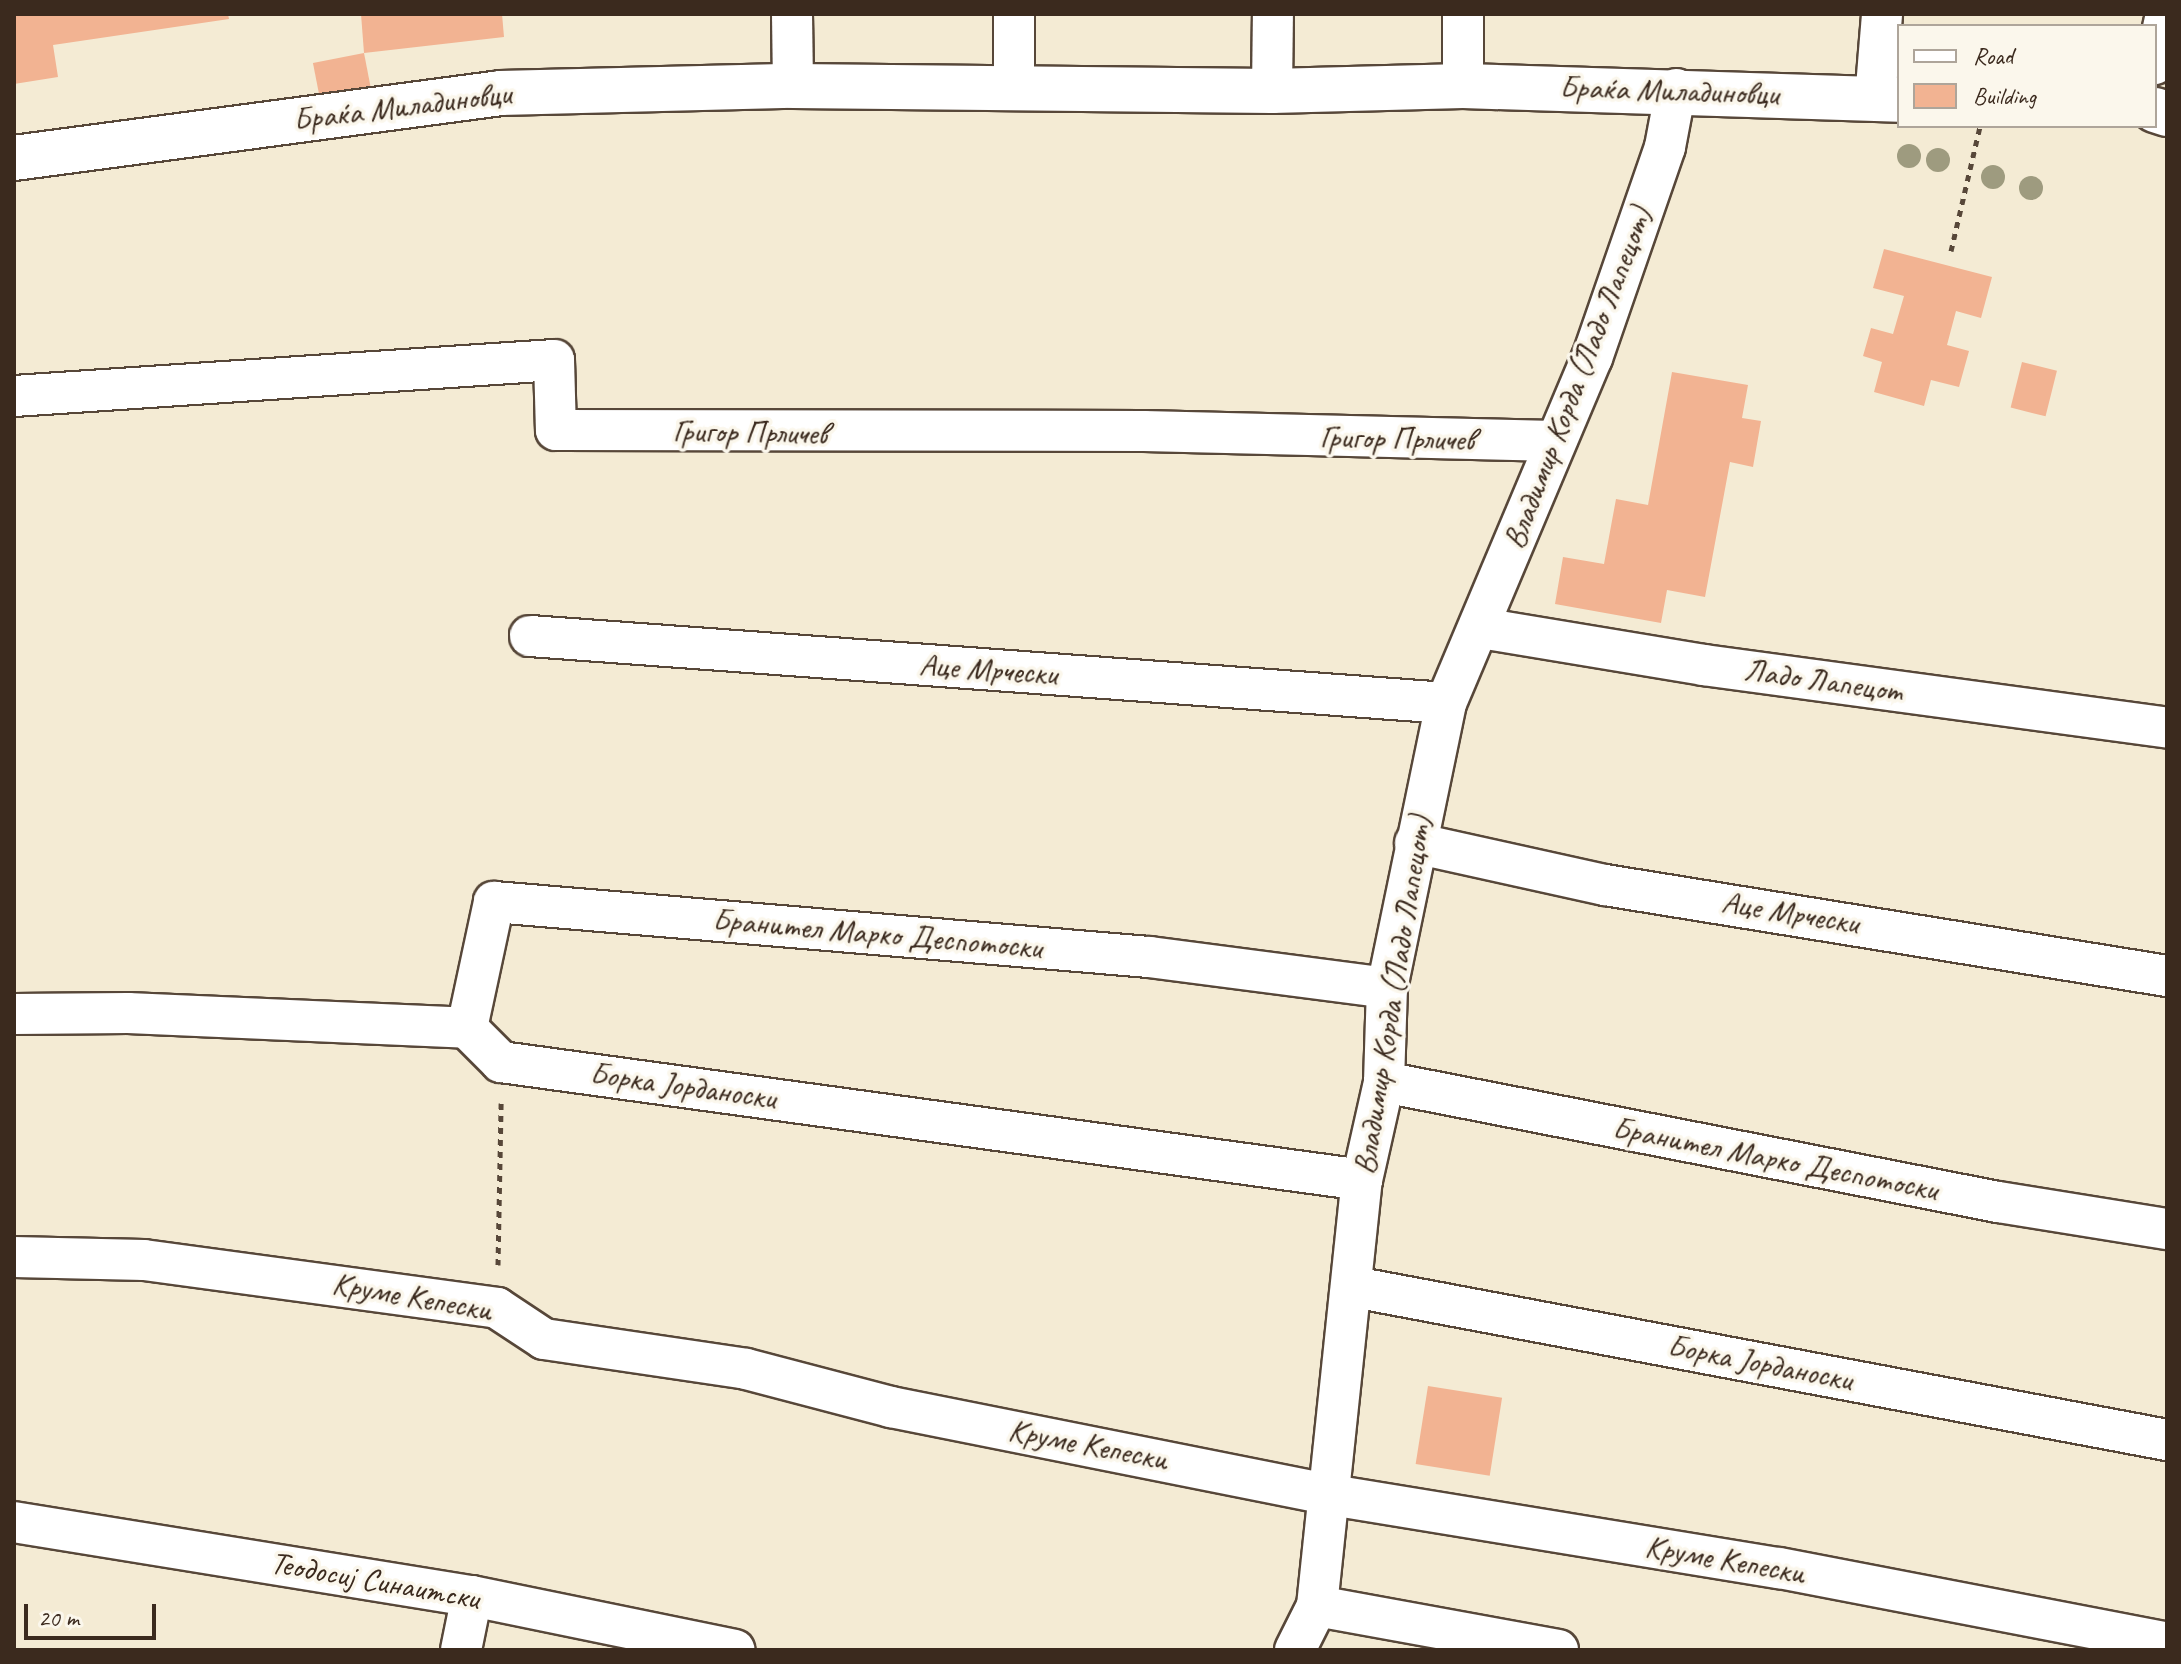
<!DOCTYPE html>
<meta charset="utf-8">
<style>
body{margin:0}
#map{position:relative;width:2181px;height:1664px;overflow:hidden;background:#f4ebd4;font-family:Caveat,sans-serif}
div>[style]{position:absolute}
.building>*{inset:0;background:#f2b392;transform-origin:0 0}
.path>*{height:5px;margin-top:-2.5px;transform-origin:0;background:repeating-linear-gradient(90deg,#574739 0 6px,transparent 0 12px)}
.roads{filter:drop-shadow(2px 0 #574739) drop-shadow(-2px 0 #574739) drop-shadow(0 2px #574739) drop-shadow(0 -2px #574739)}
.minor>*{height:40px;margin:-20px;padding:0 20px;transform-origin:20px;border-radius:20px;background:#fff}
.tertiary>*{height:44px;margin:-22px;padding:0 22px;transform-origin:22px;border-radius:22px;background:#fff}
.trees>*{width:24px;height:24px;margin:-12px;border-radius:50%;background:#9e9b7f}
span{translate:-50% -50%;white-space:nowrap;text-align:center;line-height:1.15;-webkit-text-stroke:7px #fbf7ec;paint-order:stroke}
.street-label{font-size:32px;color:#3b2a1e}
.frame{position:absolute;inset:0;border:16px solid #3b2a1e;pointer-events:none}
.legend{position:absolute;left:1897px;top:24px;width:260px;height:104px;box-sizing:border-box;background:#fbf7ec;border:2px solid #aea59a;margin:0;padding:10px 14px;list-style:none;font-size:24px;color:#3b2a1e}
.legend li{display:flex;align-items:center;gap:16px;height:40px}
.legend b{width:40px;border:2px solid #aea59a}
.scale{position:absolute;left:24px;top:1604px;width:132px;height:36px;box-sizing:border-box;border:4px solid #3b2a1e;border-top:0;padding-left:10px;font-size:24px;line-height:28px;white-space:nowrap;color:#3b2a1e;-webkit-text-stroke:6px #fbf7ec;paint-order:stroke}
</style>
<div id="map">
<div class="building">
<i style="clip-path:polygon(14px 14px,228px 14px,229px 19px,53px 45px,58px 77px,14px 84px)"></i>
<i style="clip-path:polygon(361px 14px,502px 14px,504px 37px,364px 53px)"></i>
<i style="left:364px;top:53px;width:44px;height:52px;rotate:79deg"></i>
<i style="clip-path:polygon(1884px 249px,1992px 277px,1981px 318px,1956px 311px,1947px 345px,1969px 351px,1959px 387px,1931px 380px,1924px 406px,1874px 392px,1882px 362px,1863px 356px,1871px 328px,1893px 334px,1904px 296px,1873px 288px)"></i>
<i style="left:2022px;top:362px;width:36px;height:47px;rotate:14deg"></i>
<i style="clip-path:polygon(1672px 372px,1748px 385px,1742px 418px,1761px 421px,1753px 467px,1730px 462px,1705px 597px,1667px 590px,1661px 623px,1555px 604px,1563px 557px,1604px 564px,1616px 499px,1648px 505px)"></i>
<i style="left:1428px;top:1386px;width:75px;height:79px;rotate:9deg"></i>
</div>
<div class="path">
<i style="left:1951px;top:251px;width:128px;rotate:-76.9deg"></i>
<i style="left:498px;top:1265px;width:162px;rotate:-88.9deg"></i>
</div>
<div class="roads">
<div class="minor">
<i style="left:792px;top:14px;width:72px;rotate:89.2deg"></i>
<i style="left:1014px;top:14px;width:76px;rotate:90deg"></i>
<i style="left:2155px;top:64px;width:51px;rotate:-77.6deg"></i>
<i style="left:1463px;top:86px;width:72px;rotate:-90deg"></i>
<i style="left:1272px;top:91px;width:77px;rotate:-89.3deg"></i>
<i style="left:1875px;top:100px;width:86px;rotate:-85.3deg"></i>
<i style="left:14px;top:396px;width:541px;rotate:-3.81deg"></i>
<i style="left:554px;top:360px;width:70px;rotate:88.4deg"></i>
<i style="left:556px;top:430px;width:588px;rotate:0.1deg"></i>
<i style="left:1144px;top:431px;width:411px;rotate:1.4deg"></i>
<i style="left:1481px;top:628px;width:226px;rotate:9.4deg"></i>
<i style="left:1704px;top:665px;width:467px;rotate:7.7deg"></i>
<i style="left:530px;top:636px;width:918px;rotate:4.18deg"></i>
<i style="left:1415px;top:843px;width:195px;rotate:12.5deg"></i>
<i style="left:1605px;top:885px;width:569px;rotate:9.2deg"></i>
<i style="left:14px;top:1014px;width:114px;rotate:-0.5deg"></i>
<i style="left:128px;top:1013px;width:339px;rotate:2.5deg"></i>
<i style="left:467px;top:1028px;width:48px;rotate:45deg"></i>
<i style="left:501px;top:1062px;width:869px;rotate:7.8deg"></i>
<i style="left:467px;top:1028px;width:129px;rotate:-77.9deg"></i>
<i style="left:494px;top:902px;width:657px;rotate:4.8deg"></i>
<i style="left:1149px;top:957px;width:240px;rotate:7.4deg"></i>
<i style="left:1384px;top:1082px;width:626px;rotate:11.06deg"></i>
<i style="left:1998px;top:1202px;width:171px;rotate:9.1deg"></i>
<i style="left:14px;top:1257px;width:130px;rotate:1.3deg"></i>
<i style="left:144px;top:1260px;width:356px;rotate:7.7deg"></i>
<i style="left:497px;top:1308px;width:56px;rotate:33.4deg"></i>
<i style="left:544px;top:1339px;width:204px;rotate:8.4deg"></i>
<i style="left:746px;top:1369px;width:150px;rotate:14.7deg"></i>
<i style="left:891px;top:1407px;width:443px;rotate:11.3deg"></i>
<i style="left:1325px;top:1494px;width:460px;rotate:9.3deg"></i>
<i style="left:1779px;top:1568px;width:395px;rotate:10.9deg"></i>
<i style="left:1354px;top:1287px;width:827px;rotate:10.66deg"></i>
<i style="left:14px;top:1522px;width:464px;rotate:9.2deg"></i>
<i style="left:472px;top:1596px;width:268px;rotate:11.6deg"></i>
<i style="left:1317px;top:1606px;width:245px;rotate:10.3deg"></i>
<i style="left:461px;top:1650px;width:55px;rotate:-78.5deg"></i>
<i style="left:1295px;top:1650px;width:49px;rotate:-63.4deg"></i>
<i style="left:1317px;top:1606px;width:428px;rotate:-84deg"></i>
<i style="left:1362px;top:1180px;width:100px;rotate:-77.3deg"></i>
<i style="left:1384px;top:1082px;width:94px;rotate:-88.2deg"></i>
<i style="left:1387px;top:988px;width:291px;rotate:-78.3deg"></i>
<i style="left:1446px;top:703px;width:375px;rotate:-67.1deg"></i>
<i style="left:1592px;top:358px;width:223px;rotate:-70.9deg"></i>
<i style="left:1665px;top:147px;width:59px;rotate:-79.3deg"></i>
</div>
<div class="tertiary">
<i style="left:2155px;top:110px;width:13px;rotate:18deg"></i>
<i style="left:14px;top:158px;width:490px;rotate:-7.6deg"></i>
<i style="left:500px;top:93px;width:293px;rotate:-1.4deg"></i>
<i style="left:793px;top:86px;width:479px;rotate:0.6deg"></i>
<i style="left:1272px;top:91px;width:191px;rotate:-1.5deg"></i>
<i style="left:1463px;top:86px;width:436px;rotate:1.8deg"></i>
</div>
</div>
<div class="trees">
<i style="left:1909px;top:156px"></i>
<i style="left:1938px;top:160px"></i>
<i style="left:1993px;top:177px"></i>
<i style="left:2031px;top:188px"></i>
</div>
<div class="street-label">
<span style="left:1669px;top:91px;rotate:2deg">Браќа Миладиновци</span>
<span style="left:402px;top:107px;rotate:-7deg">Браќа Миладиновци</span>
<span style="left:1578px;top:378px;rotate:-69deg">Владимир Корда (Ладо Лапецот)</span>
<span style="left:750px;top:433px;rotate:1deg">Григор Прличев</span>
<span style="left:1397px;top:439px;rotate:1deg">Григор Прличев</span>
<span style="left:988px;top:670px;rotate:4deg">Аце Мрчески</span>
<span style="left:1823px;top:681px;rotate:8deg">Ладо Лапецот</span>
<span style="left:1790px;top:913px;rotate:9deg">Аце Мрчески</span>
<span style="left:877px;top:934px;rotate:5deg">Бранител Марко Деспотоски</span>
<span style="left:1393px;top:995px;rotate:-81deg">Владимир Корда (Ладо Лапецот)</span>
<span style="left:683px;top:1086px;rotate:8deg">Борка Јорданоски</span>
<span style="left:1775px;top:1159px;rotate:11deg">Бранител Марко Деспотоски</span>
<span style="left:412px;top:1297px;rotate:10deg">Круме Кепески</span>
<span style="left:1760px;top:1363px;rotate:11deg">Борка Јорданоски</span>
<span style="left:1088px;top:1445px;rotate:11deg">Круме Кепески</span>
<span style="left:1725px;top:1560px;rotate:10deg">Круме Кепески</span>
<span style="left:375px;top:1581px;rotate:10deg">Теодосиј Синаитски</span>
</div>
<div class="frame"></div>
<ul class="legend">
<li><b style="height:10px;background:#fff"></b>Road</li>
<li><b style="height:22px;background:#f2b392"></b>Building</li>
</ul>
<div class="scale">20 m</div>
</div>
